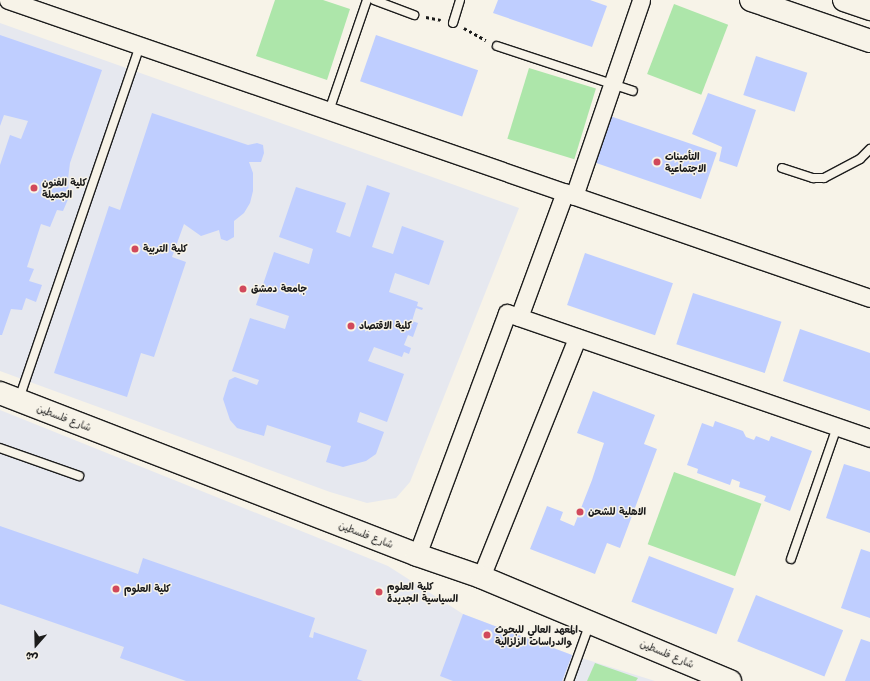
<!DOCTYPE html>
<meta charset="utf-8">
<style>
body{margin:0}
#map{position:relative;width:870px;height:681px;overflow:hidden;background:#f7f3e8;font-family:"Shantell Sans","Playpen Sans Arabic",sans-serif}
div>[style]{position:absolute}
.built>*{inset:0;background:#e6e8ef}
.green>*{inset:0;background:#ade6aa;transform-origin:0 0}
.building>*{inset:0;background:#bfceff;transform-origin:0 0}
.path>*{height:2.5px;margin-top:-1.25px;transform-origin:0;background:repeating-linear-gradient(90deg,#1c1c1c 0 3px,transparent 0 6px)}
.roads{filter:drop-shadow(1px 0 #1c1c1c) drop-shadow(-1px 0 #1c1c1c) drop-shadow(0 1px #1c1c1c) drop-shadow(0 -1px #1c1c1c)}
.lane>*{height:8px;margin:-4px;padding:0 4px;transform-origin:4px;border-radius:4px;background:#f7f3e8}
.street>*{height:17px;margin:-8.5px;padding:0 8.5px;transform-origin:8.5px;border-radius:8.5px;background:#f7f3e8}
.secondary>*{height:22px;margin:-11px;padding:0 11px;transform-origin:11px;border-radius:11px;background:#f7f3e8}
.primary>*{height:22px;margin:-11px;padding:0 11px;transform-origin:11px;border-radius:11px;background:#f7f3e8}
.dots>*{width:11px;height:11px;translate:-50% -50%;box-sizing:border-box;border:2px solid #f7f3e8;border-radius:50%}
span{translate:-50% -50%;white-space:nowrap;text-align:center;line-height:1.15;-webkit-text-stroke:3px #f7f3e8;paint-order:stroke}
.poi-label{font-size:10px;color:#1c1c1c;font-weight:700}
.left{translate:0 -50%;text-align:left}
.street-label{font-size:10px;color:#1c1c1c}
.north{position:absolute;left:16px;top:625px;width:40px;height:40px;-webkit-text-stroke:3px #f7f3e8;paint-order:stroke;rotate:200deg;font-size:11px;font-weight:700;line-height:16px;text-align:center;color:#1c1c1c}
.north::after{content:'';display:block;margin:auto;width:14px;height:18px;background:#1c1c1c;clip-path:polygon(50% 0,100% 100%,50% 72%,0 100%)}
</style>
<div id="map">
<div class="built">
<i style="clip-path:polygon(0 23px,519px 208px,410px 482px,396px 498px,367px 503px,330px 492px,0 371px)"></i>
<i style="clip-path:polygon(0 410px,388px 566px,463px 614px,572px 655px,655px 681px,0 681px)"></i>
</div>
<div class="green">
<i style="clip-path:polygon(275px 0,323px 0,350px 9px,327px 80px,256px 56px)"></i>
<i style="left:674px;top:4px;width:58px;height:75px;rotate:21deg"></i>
<i style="left:529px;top:68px;width:70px;height:74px;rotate:17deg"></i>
<i style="left:674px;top:472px;width:93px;height:77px;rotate:20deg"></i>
<i style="clip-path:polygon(595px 663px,638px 678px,636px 681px,587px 681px)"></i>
</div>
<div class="building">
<i style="clip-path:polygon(498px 0,590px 0,607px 6px,592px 47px,493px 13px)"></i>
<i style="clip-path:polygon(0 35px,102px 70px,70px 163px,68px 179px,69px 197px,63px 211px,57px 210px,50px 227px,41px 224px,27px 267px,34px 269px,29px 281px,42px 285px,36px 302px,26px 298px,22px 310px,11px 309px,2px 335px,0 335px,0 165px,10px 135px,21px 139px,28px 121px,4px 115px,0 126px)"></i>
<i style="left:376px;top:35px;width:108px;height:49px;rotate:19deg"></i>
<i style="left:756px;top:56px;width:54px;height:41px;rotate:18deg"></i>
<i style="clip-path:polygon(708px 93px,756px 110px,737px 167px,719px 161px,722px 147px,692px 134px)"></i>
<i style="clip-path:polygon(152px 113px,248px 145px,257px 143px,263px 145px,264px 153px,261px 162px,249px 162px,253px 173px,253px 191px,250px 203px,244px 213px,234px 221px,234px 237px,227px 241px,221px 239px,219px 230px,201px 236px,184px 224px,172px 257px,186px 262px,154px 357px,141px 353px,127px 397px,54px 373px,109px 206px,120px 210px)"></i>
<i style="left:610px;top:116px;width:113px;height:49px;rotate:19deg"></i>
<i style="clip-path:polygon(367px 185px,390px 193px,372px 247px,393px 254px,402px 226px,444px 241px,429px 285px,395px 273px,389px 292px,418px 302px,417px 306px,423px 308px,422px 310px,416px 308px,412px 321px,418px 323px,413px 337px,408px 335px,404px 345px,411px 348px,409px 354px,404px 352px,402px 357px,374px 347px,368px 361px,404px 374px,387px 422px,360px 412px,357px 422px,384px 432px,376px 454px,366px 461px,343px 467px,326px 462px,331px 446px,267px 425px,264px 436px,237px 428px,230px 420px,223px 399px,229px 380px,235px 377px,257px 385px,259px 380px,232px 371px,250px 318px,285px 329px,289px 316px,256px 305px,274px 252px,309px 264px,313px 249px,279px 237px,296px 187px,346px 203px,336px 232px,350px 237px)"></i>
<i style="left:585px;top:253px;width:93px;height:55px;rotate:19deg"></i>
<i style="left:693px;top:293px;width:93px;height:54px;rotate:18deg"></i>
<i style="clip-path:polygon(800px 329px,870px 353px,870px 411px,783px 381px)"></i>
<i style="clip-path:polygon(593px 391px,655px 415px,644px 444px,657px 449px,620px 548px,607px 543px,595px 574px,530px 549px,547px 506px,563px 512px,560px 520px,574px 526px,592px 480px,604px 443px,577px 433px)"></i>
<i style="clip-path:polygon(715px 421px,743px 431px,746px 437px,754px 440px,756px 436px,769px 441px,771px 436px,812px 451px,790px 511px,764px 501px,766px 496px,739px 487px,740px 482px,732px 479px,730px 485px,697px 473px,698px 469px,687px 465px,702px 423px,713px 427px)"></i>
<i style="clip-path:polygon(844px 464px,870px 472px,870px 533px,826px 518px)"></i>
<i style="clip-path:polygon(0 526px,138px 574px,143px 558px,315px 618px,309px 637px,313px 638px,314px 632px,367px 650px,357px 679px,363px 681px,186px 681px,120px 658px,124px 647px,0 604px)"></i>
<i style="clip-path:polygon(861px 549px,870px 552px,870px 618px,841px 608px)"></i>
<i style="left:649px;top:556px;width:91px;height:49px;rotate:21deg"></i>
<i style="left:756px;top:595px;width:94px;height:50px;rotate:22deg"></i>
<i style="clip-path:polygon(463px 614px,572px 655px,562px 681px,453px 681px,440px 676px)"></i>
<i style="clip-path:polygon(861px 639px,870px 642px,870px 681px,845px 681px)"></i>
</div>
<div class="path">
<i style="left:426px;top:17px;width:15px;rotate:11deg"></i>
<i style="left:464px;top:28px;width:25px;rotate:29deg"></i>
</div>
<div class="roads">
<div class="lane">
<i style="left:374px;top:0;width:43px;rotate:20.6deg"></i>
<i style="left:453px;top:23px;width:24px;rotate:-73deg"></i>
<i style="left:497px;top:46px;width:143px;rotate:18.3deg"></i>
<i style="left:329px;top:111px;width:117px;rotate:-71.1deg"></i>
<i style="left:782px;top:168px;width:33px;rotate:18deg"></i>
<i style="left:813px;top:178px;width:11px"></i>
<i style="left:824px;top:178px;width:41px;rotate:-27.8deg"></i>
<i style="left:860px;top:159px;width:14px;rotate:-45deg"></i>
<i style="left:19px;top:399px;width:374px;rotate:-71.1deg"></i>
<i style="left:0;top:448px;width:84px;rotate:19.5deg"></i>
<i style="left:791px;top:559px;width:140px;rotate:-70.8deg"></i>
<i style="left:569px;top:681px;width:62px;rotate:-70.1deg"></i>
</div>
<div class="street">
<i style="left:8px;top:0;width:912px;rotate:19.07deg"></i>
<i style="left:574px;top:196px;width:207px;rotate:-71.1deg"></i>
<i style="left:519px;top:317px;width:133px;rotate:-69.8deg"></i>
<i style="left:417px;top:555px;width:258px;rotate:-69.6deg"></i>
<i style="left:507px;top:313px;width:384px;rotate:19deg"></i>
<i style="left:481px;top:577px;width:258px;rotate:-68.1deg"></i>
</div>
<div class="secondary">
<i style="left:0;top:393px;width:447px;rotate:21.2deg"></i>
<i style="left:417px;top:555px;width:68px;rotate:19deg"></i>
<i style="left:481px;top:577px;width:270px;rotate:22.7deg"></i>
</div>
<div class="primary">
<i style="left:751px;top:0;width:126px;rotate:19deg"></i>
<i style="left:844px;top:0;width:28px;rotate:19deg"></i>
</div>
</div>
<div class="dots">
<i style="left:657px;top:162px;background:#d1495b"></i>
<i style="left:34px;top:188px;background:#d1495b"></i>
<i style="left:135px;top:249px;background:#d1495b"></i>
<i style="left:243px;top:289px;background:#d1495b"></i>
<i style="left:351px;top:326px;background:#d1495b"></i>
<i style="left:580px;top:512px;background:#d1495b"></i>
<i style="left:116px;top:589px;background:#d1495b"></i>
<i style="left:379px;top:592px;background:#d1495b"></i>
<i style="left:487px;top:635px;background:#d1495b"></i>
</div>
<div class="poi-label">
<span class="left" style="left:665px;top:162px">التأمينات<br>الاجتماعية</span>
<span class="left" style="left:42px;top:188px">كلية الفنون<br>الجميلة</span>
<span class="left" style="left:143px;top:249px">كلية التربية</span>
<span class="left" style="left:251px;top:289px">جامعة دمشق</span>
<span class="left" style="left:359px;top:326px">كلية الاقتصاد</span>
<span class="left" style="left:588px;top:512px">الاهلية للشحن</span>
<span class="left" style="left:387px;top:592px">كلية العلوم<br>السياسية الجديدة</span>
<span class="left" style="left:124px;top:589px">كلية العلوم</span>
<span class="left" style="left:495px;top:635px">المعهد العالي للبحوث<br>والدراسات الزلزالية</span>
</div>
<div class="street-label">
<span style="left:64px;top:418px;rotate:21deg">شارع فلسطين</span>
<span style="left:366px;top:535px;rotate:21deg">شارع فلسطين</span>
<span style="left:667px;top:654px;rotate:23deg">شارع فلسطين</span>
</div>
<div class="north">ش</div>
</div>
